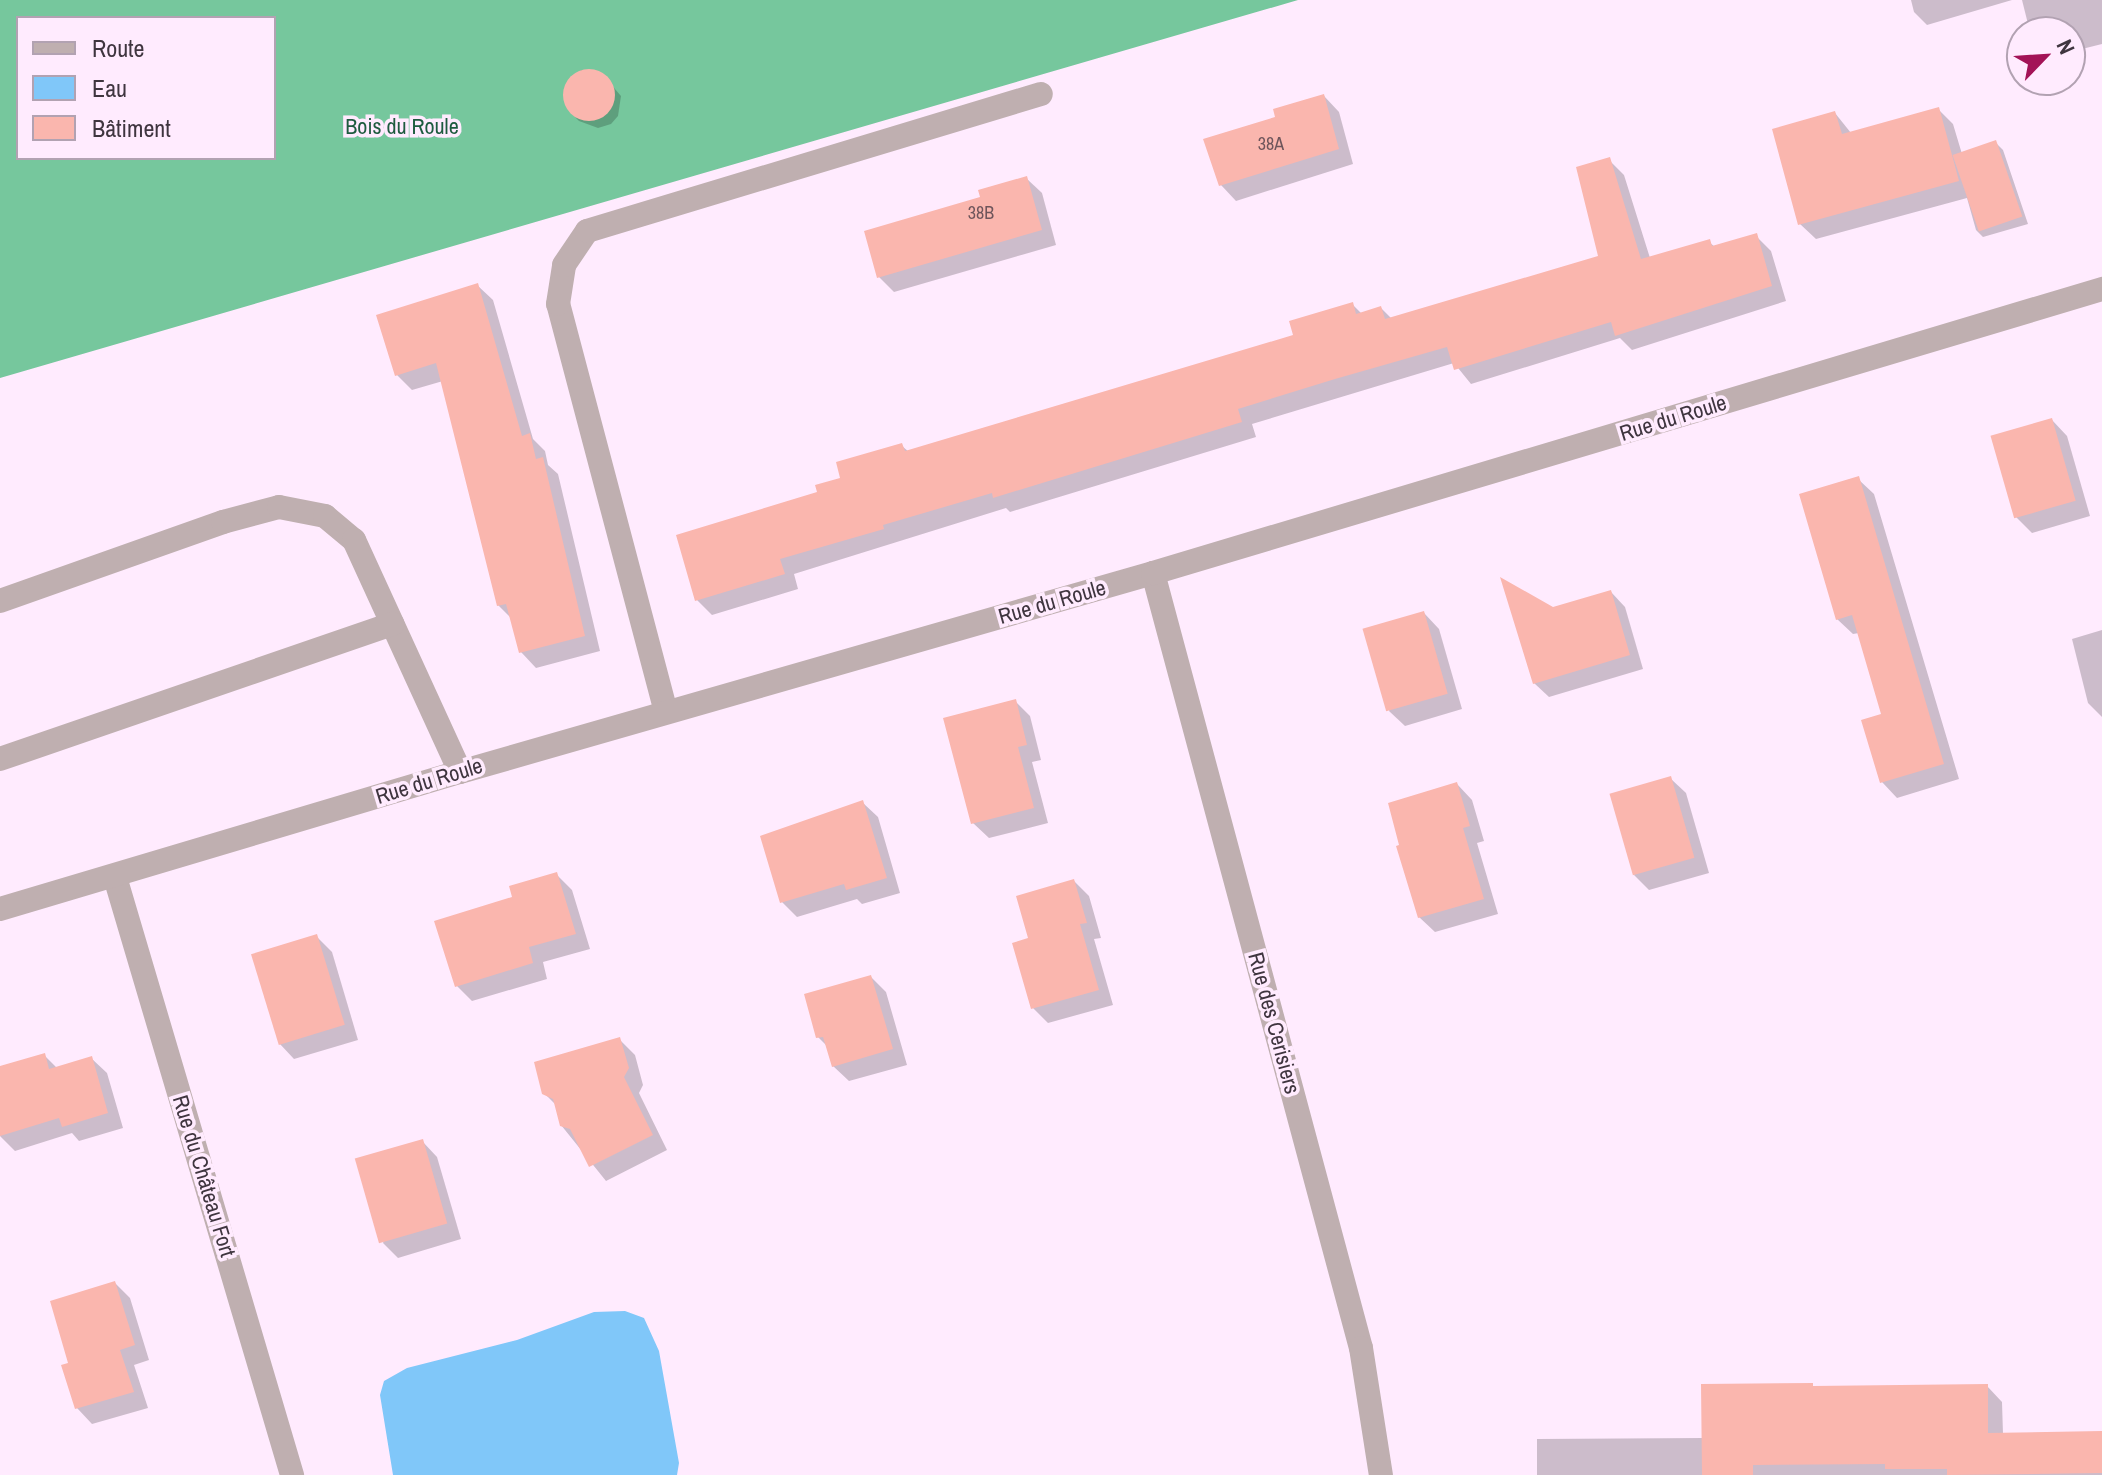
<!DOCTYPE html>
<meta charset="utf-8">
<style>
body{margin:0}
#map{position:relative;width:2102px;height:1475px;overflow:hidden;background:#ffebfe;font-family:"Archivo Narrow",sans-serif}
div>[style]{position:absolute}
.forest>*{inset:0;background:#76c79d}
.water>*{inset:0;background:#80c7f9}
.shadow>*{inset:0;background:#0003}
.building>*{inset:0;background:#fab6ae;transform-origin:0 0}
.round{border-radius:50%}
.lane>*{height:24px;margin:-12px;padding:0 12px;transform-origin:12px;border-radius:12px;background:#bfafb0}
.street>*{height:24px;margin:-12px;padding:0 12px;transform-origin:12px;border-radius:12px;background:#bfafb0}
span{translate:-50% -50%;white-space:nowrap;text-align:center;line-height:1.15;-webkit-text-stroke:7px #ffebfe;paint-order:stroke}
.number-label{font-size:18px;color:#6e555b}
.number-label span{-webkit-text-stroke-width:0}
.park-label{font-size:22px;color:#1e5b3f}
.street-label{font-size:22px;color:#3f353f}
.legend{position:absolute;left:16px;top:16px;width:260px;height:144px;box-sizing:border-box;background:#ffebfe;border:2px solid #b2a2b2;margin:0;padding:10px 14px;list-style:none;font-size:24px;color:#3f353f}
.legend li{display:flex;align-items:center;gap:16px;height:40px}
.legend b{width:40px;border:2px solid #b2a2b2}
.north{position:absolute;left:2006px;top:16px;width:80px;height:80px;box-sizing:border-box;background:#ffebfe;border:2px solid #b2a2b2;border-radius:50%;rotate:65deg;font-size:22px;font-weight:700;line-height:32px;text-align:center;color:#3f353f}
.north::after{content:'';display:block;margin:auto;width:28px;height:36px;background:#a31357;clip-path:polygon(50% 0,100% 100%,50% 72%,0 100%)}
</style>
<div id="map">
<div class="forest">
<i style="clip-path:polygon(evenodd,0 0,1298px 0,0 378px,0 0,18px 18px,274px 18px,274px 158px,18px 158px,18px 18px)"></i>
</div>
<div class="water">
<i style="clip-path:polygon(625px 1311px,644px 1318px,659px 1351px,679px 1463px,677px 1475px,393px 1475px,380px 1395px,384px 1381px,407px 1368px,517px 1340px,594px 1312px)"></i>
</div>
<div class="shadow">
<i style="clip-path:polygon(1911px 0,2012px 0,1927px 25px,1914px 12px)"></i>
<i style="clip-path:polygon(2022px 0,2102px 0,2102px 44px,2070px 52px,2070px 32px,2030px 32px)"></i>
<i style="clip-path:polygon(582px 70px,602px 74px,621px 96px,618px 116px,611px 124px,598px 128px,579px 121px,571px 113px,564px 89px,574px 75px)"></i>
<i style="clip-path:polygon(1324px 96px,1339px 112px,1353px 164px,1236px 201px,1221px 185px,1278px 118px)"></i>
<i style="clip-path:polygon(1938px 109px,1953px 124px,1962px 154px,1995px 142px,2003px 150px,2028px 224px,1983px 237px,1976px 230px,1967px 198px,1816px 239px,1800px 224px,1835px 113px,1851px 133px)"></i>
<i style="clip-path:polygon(1609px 160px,1624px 175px,1650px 258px,1709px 242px,1715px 247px,1756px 236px,1771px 251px,1786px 301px,1632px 350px,1620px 338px,1471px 384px,1454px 363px,1252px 424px,1256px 437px,1010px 512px,1006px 508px,794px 574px,798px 589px,712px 615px,697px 600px,819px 493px,902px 446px,909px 452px,1296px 336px,1352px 304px,1362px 314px,1381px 308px,1392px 319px,1601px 257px)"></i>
<i style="clip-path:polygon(1026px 178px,1042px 193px,1056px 245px,894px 292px,879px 277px,983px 199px)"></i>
<i style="clip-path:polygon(477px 285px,493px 300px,533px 439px,545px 451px,548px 465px,558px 474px,600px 651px,536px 668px,521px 652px,512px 619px,498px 605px,443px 381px,412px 390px,397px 375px)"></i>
<i style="clip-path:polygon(2052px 420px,2067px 436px,2090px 516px,2032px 533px,2016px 517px)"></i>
<i style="clip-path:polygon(1858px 479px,1874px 494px,1959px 779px,1897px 798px,1882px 782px,1883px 716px,1859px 633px,1853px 634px,1837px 619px)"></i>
<i style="clip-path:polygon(1611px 592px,1625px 607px,1643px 669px,1549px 697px,1534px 683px,1552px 609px)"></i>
<i style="clip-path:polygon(1424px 613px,1439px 629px,1462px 709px,1405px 726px,1389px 711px)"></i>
<i style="clip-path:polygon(2102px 630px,2102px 717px,2088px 703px,2072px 639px)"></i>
<i style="clip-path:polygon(1015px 701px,1030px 716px,1041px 760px,1032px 762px,1048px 823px,989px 838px,973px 823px)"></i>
<i style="clip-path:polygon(1670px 778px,1686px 793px,1709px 873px,1649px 890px,1634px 875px)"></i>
<i style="clip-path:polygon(1457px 784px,1472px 800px,1484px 841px,1477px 843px,1498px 914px,1435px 932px,1419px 917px)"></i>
<i style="clip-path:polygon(863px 803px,878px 817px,900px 893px,862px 904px,857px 899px,797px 917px,782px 902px)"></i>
<i style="clip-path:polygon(557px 875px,572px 890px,590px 949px,543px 962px,547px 979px,472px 1001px,457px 986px,515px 898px)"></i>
<i style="clip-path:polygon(1074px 881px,1089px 896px,1101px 938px,1094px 939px,1113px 1005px,1048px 1023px,1033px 1008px,1030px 939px)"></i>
<i style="clip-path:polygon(316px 936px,332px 952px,358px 1040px,294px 1059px,279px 1043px)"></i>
<i style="clip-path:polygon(871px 977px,886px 992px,907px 1065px,849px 1081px,833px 1066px,828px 1047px,818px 1037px)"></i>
<i style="clip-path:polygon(620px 1040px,635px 1055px,643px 1085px,639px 1093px,667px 1150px,606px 1181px,561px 1125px,556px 1105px,544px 1093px)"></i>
<i style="clip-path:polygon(44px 1055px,57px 1068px,91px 1058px,107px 1073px,123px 1128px,79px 1141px,72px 1133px,15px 1151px,0 1136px,0 1068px)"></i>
<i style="clip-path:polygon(422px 1141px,437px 1157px,461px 1239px,398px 1258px,383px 1243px)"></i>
<i style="clip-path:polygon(115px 1283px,130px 1298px,149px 1360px,134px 1365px,148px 1408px,92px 1424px,77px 1408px,71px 1364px)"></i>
<i style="clip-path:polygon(1987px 1386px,2002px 1402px,2003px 1434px,2102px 1433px,2102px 1475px,1537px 1475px,1537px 1439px,1703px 1438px)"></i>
</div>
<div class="building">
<i class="round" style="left:563px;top:69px;width:52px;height:52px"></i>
<i style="clip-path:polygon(1324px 94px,1339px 149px,1219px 186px,1203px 139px,1275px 117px,1273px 109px)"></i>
<i style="clip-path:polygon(1939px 107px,1959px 181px,1798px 225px,1772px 129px,1835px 111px,1842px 134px)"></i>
<i style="left:1996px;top:140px;width:81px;height:46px;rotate:71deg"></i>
<i style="clip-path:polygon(1610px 157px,1641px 259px,1710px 239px,1712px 246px,1757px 233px,1772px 286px,1615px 336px,1611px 322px,1454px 370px,1447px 347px,1335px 379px,1238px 409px,1242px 422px,993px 498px,992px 493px,883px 525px,884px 529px,780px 559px,785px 574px,695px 601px,676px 535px,817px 492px,815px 485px,840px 478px,836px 462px,902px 443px,905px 451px,1293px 335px,1289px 321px,1353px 302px,1356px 314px,1381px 306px,1385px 319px,1598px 256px,1576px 167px)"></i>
<i style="clip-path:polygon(1027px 176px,1042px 230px,877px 278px,864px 231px,980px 197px,978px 190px)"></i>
<i style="clip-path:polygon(478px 283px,522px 436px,530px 433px,536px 459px,543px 457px,585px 636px,519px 653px,506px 604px,497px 606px,436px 363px,395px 376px,376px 315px)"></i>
<i style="left:2052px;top:418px;width:86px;height:64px;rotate:74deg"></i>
<i style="clip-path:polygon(1859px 476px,1944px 764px,1880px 783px,1861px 720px,1881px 714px,1852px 615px,1836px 620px,1799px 494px)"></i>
<i style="clip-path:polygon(1500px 577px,1553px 607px,1611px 590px,1630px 655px,1533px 684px)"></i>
<i style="left:1424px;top:611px;width:86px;height:64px;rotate:74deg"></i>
<i style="clip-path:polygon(1016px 699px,1027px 745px,1018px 747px,1034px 808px,971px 824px,943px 718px)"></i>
<i style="left:1671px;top:776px;width:85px;height:64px;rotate:74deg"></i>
<i style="clip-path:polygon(1457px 782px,1470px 826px,1463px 828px,1484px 899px,1418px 918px,1396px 846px,1399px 845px,1388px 803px)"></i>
<i style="clip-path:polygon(863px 800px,887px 878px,846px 890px,844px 884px,780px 903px,760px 836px)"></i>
<i style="clip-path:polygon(557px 872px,576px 934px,529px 947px,533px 963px,455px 987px,434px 921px,512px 897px,509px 886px)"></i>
<i style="clip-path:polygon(1074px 879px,1087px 923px,1080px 924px,1099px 990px,1031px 1009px,1012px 943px,1028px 938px,1016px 896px)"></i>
<i style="left:317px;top:934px;width:95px;height:69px;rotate:73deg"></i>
<i style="clip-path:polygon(871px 975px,893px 1049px,832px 1067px,823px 1037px,816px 1038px,804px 994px)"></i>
<i style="clip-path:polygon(620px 1037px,629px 1068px,624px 1077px,653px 1135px,589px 1167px,570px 1129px,560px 1126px,553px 1099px,542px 1094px,534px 1062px)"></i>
<i style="clip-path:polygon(45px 1053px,49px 1069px,92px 1056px,108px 1113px,62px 1127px,59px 1118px,0 1136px,0 1066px)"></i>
<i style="left:423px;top:1139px;width:88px;height:71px;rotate:74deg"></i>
<i style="clip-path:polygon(115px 1281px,135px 1345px,120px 1350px,134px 1392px,75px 1409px,61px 1365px,68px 1363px,50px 1301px)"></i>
<i style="clip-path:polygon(1813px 1383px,1813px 1386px,1988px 1384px,1988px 1433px,2102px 1431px,2102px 1473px,1947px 1475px,1947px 1469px,1885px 1469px,1885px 1464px,1753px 1465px,1753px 1475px,1702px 1475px,1701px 1384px)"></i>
</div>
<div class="lane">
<i style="left:0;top:601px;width:237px;rotate:-19.5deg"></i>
<i style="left:223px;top:522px;width:58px;rotate:-15deg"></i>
<i style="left:279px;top:507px;width:47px;rotate:11.1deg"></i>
<i style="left:325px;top:516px;width:38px;rotate:40deg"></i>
<i style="left:354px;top:540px;width:255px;rotate:65.4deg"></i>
<i style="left:0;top:759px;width:415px;rotate:-19deg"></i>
</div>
<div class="street">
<i style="left:1153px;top:573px;width:802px;rotate:74.98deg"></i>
<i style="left:1361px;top:1348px;width:129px;rotate:81.1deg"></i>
<i style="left:666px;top:712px;width:422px;rotate:-104.8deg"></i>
<i style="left:558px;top:304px;width:39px;rotate:-81deg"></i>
<i style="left:564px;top:265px;width:41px;rotate:-55.9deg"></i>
<i style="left:587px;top:231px;width:474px;rotate:-16.8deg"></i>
<i style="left:115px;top:877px;width:624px;rotate:73.51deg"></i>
<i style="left:0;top:909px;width:480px;rotate:-16.6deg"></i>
<i style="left:460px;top:772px;width:721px;rotate:-16.02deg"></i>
<i style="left:1153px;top:573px;width:991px;rotate:-16.66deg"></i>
</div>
<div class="number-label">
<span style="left:1271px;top:144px">38A</span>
<span style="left:981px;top:213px">38B</span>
</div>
<div class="park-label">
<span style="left:402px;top:127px">Bois du Roule</span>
</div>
<div class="street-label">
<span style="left:1673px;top:418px;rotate:-17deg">Rue du Roule</span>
<span style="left:1052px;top:602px;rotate:-16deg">Rue du Roule</span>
<span style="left:429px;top:781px;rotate:-17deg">Rue du Roule</span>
<span style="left:1274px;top:1023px;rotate:75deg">Rue des Cerisiers</span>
<span style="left:204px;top:1176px;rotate:73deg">Rue du Château Fort</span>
</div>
<ul class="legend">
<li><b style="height:10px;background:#bfafb0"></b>Route</li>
<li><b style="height:22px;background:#80c7f9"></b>Eau</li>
<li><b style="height:22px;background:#fab6ae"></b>Bâtiment</li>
</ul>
<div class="north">N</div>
</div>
